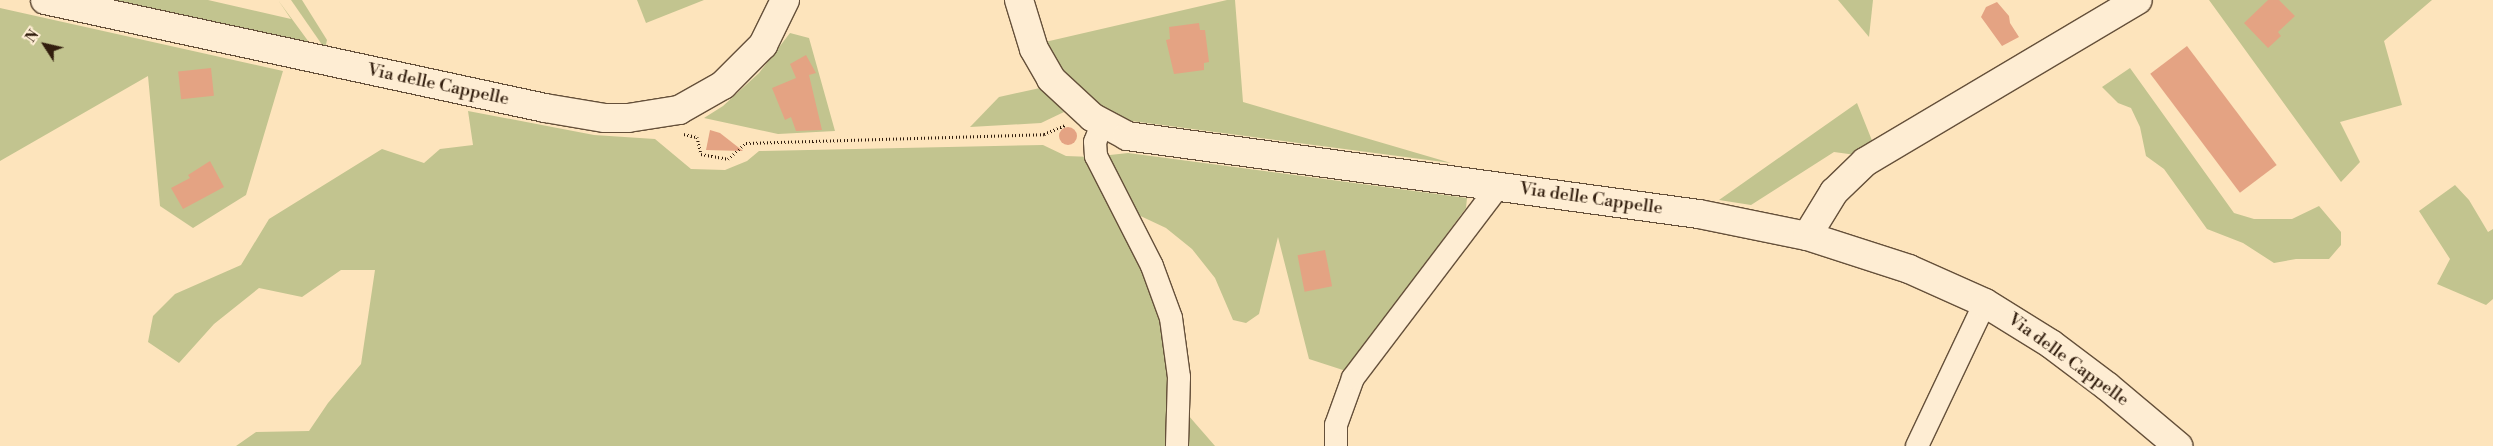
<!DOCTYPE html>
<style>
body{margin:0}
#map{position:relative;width:2493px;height:446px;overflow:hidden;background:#fde4bc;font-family:"Libre Bodoni",serif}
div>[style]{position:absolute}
.green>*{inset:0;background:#c2c48f}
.building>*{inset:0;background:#e4a383;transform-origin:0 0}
.round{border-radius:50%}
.path>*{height:3px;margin-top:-1.5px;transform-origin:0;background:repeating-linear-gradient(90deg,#321e0e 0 1px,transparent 0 3.5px)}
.roads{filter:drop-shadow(1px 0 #65503a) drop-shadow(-1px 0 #65503a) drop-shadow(0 1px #65503a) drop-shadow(0 -1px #65503a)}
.street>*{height:22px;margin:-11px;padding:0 11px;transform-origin:11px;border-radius:11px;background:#feedd3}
.secondary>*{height:28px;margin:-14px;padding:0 14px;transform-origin:14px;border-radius:14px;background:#feedd3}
span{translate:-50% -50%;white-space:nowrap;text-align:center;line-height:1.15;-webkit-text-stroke:4.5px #feedd3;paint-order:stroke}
.street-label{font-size:18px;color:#321e0e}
.north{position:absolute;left:20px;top:20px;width:50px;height:50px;-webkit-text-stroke:4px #feedd3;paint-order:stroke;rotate:305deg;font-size:14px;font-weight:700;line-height:20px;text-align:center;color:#321e0e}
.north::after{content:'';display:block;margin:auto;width:18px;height:22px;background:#321e0e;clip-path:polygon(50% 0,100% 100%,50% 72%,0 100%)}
</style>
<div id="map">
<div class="green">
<i style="clip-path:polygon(90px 0,208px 0,291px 19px,278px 0,314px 49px)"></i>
<i style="clip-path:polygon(291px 0,302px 0,327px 40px,325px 49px)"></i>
<i style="clip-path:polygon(637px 0,704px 0,646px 23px)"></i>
<i style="clip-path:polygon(1227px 0,1235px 0,1243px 102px,1451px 163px,1124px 120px,1085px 96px,1069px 79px,1045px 42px)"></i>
<i style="clip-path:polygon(1838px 0,1873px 0,1869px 37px)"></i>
<i style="clip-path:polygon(2209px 0,2432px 0,2384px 41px,2402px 105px,2340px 122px,2360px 162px,2341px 182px)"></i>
<i style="clip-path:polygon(0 8px,283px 71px,246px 195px,193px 228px,160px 206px,148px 76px,0 161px)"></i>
<i style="clip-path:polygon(790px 33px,809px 38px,835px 131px,778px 134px,704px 118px,723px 106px,759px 73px)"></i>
<i style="clip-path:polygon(2130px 68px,2234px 213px,2254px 219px,2292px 219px,2319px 206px,2341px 232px,2341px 245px,2329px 259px,2296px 259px,2274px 263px,2243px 243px,2207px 229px,2164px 169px,2146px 156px,2140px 127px,2131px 108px,2118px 103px,2102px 87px)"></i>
<i style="clip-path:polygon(1040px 88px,1064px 112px,1041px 123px,970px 127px,999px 97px)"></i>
<i style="clip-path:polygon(1857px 103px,1873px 143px,1856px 155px,1834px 152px,1751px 205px,1719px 200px)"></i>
<i style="clip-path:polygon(468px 111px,594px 135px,655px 139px,691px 169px,725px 170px,747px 161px,759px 151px,1043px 145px,1066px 156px,1092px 157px,1166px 322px,1170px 446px,236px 446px,256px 432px,309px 431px,328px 403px,361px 364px,375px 270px,341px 270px,302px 297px,259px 288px,214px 324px,179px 363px,148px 342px,153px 316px,175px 294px,241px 265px,269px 219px,382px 149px,424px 163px,440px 149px,473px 145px)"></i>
<i style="clip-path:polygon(1128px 153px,1467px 198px,1466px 208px,1346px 371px,1309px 359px,1278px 237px,1259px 314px,1246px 323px,1233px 320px,1215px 278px,1192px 249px,1166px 228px,1132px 212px,1101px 156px)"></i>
<i style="clip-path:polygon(2455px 185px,2469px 200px,2488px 232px,2493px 229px,2493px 299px,2486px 305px,2437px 284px,2450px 259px,2419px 211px)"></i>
<i style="clip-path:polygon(1188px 415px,1215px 446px,1188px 446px)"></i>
</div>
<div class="building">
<i style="clip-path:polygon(2268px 0,2279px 0,2295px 16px,2278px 32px,2281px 36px,2268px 48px,2244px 23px)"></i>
<i style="clip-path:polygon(1997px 2px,2009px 16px,2010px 23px,2019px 37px,2002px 46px,1981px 17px,1986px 7px)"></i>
<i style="clip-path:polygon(1199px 23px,1200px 30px,1205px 30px,1209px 62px,1204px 63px,1204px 70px,1174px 74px,1166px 40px,1170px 39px,1169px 27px)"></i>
<i style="left:2187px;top:46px;width:149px;height:46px;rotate:53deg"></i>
<i style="clip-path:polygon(806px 55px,816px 73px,809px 75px,822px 130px,796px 131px,791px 117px,785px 120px,772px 88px,796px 78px,790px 64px)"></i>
<i style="left:211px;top:68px;width:28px;height:33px;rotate:84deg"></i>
<i class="round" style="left:1059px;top:127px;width:18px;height:18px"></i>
<i style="clip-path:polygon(710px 130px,720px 133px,743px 151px,706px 150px)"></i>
<i style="clip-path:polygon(210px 161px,224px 187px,183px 209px,171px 188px,190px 178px,188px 175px)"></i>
<i style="left:1325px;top:250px;width:37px;height:28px;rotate:79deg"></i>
</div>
<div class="path">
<i style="left:684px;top:134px;width:13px;rotate:13deg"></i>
<i style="left:697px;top:137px;width:17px;rotate:77deg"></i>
<i style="left:701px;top:154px;width:27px;rotate:10deg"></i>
<i style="left:728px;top:159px;width:24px;rotate:-42deg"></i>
<i style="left:746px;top:143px;width:298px;rotate:-1.7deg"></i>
<i style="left:1044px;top:134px;width:23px;rotate:-23deg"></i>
</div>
<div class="roads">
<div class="street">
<i style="left:1102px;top:124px;width:19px;rotate:111deg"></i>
<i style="left:1095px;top:142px;width:14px;rotate:86deg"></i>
<i style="left:1096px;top:156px;width:123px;rotate:63deg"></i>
<i style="left:1152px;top:266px;width:55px;rotate:69.9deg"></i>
<i style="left:1171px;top:318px;width:60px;rotate:82.3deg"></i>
<i style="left:1179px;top:377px;width:69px;rotate:91.7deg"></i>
<i style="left:1336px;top:446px;width:21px;rotate:-90deg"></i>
<i style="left:1336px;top:425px;width:50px;rotate:-70.1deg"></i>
<i style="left:1353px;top:378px;width:241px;rotate:-52.8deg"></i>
<i style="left:1917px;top:446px;width:158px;rotate:-64.6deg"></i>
</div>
<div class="secondary">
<i style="left:45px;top:0;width:512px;rotate:12.19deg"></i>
<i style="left:545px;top:108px;width:61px;rotate:9.5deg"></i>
<i style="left:605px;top:118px;width:23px"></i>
<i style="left:628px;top:118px;width:52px;rotate:-8.9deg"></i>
<i style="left:679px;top:110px;width:51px;rotate:-29.6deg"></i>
<i style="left:723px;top:85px;width:57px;rotate:-45deg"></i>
<i style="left:763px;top:45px;width:50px;rotate:-63.9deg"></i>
<i style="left:1019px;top:0;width:51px;rotate:73deg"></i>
<i style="left:1034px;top:49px;width:34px;rotate:60deg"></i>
<i style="left:1051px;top:79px;width:56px;rotate:42.8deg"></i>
<i style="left:1092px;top:117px;width:40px;rotate:28deg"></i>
<i style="left:1127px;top:136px;width:577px;rotate:7.77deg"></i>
<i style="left:1699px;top:214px;width:110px;rotate:11.5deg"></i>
<i style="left:1807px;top:236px;width:107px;rotate:17.9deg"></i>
<i style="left:1909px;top:269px;width:83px;rotate:24.1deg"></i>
<i style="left:1985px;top:303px;width:78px;rotate:31.8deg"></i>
<i style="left:2051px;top:344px;width:71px;rotate:37deg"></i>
<i style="left:2108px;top:387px;width:92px;rotate:40.1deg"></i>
<i style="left:1807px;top:236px;width:52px;rotate:-58.5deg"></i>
<i style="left:1834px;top:192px;width:43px;rotate:-44.1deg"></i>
<i style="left:1865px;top:162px;width:317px;rotate:-30.7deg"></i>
</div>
</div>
<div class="street-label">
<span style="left:438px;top:85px;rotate:12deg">Via delle Cappelle</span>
<span style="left:1591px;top:199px;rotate:8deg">Via delle Cappelle</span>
<span style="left:2068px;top:360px;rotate:36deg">Via delle Cappelle</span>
</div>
<div class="north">N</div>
</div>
